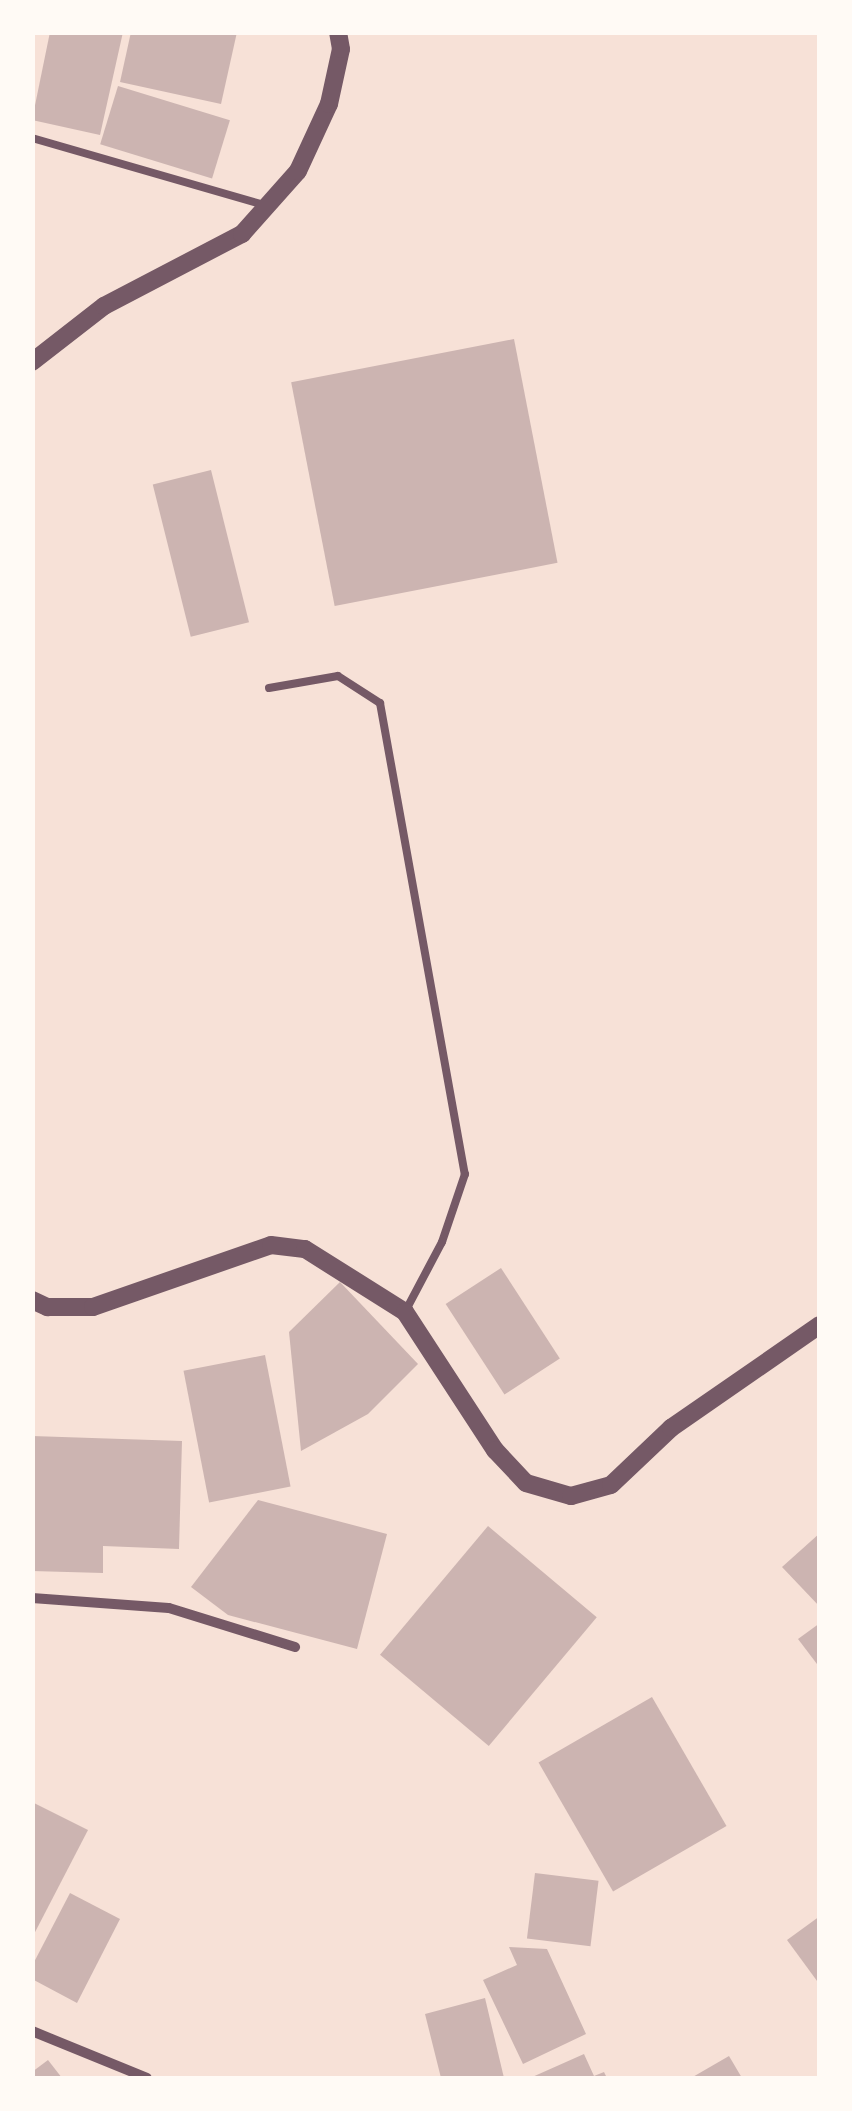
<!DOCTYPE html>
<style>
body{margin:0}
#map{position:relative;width:852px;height:2111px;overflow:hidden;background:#f7e1d7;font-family:"Source Serif 4",serif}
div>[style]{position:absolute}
.building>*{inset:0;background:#ccb4b1;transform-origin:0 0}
.service>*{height:8px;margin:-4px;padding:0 4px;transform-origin:4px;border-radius:4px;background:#755966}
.minor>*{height:10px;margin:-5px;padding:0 5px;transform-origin:5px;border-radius:5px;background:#755966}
.tertiary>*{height:18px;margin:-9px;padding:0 9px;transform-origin:9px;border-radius:9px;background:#755966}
span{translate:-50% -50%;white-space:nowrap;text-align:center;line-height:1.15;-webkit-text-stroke:8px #fffaf5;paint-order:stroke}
.frame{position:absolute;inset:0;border:35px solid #fffaf5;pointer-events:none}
</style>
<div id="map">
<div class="building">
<i style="clip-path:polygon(50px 32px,123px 32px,100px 135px,32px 120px)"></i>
<i style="clip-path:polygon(131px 32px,237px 32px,221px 104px,120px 82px)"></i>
<i style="left:118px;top:86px;width:117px;height:61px;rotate:17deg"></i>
<i style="left:514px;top:339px;width:228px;height:227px;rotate:79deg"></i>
<i style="left:211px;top:470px;width:157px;height:60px;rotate:76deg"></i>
<i style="left:501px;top:1268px;width:108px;height:66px;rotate:57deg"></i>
<i style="clip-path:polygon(340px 1282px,418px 1364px,368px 1414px,301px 1451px,289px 1332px)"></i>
<i style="left:265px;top:1355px;width:134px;height:83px;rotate:79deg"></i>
<i style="clip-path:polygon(32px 1436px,182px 1441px,179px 1549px,103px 1546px,103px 1573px,32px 1571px)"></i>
<i style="clip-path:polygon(258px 1500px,387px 1534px,357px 1649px,228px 1615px,191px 1587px)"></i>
<i style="left:488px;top:1526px;width:142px;height:168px;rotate:40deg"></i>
<i style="clip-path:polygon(820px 1533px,820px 1607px,782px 1567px)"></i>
<i style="clip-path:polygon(820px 1623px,820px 1668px,798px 1639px)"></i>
<i style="left:652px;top:1697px;width:149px;height:131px;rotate:60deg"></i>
<i style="clip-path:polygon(32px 1802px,88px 1830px,32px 1938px)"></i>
<i style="left:535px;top:1873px;width:64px;height:66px;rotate:7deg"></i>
<i style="clip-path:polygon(70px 1893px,120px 1919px,77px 2003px,32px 1979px,32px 1966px)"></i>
<i style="clip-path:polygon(820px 1916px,820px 1985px,787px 1940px)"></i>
<i style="clip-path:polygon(509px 1947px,547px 1949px,586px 2034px,523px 2064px,483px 1980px,517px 1965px)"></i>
<i style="clip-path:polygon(485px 1998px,504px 2078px,441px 2078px,425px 2014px)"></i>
<i style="clip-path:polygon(584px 2054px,594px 2076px,604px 2072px,607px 2078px,530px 2078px)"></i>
<i style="clip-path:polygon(729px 2056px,742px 2078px,691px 2078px)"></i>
<i style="clip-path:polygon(48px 2060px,62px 2078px,32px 2078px,32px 2072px)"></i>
</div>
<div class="service">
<i style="left:32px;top:138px;width:245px;rotate:16.1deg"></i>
<i style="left:269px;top:688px;width:70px;rotate:-9.9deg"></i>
<i style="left:338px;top:676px;width:50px;rotate:32.7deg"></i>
<i style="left:380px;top:703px;width:479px;rotate:79.8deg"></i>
<i style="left:465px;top:1174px;width:72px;rotate:108.7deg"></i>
<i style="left:442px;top:1242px;width:79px;rotate:117.9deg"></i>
</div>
<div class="minor">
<i style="left:32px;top:1598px;width:137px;rotate:4.2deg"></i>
<i style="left:169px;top:1608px;width:132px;rotate:17.2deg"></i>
<i style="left:32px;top:2031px;width:124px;rotate:22.2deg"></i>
</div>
<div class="tertiary">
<i style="left:32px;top:362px;width:91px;rotate:-37.9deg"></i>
<i style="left:104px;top:306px;width:156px;rotate:-27.6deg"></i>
<i style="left:242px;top:234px;width:84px;rotate:-48.4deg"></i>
<i style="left:298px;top:171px;width:74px;rotate:-65.2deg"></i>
<i style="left:329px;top:104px;width:56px;rotate:-77.7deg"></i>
<i style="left:341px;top:49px;width:17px;rotate:-100deg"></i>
<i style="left:32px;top:1300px;width:17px;rotate:25deg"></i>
<i style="left:47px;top:1307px;width:46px"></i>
<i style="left:93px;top:1307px;width:188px;rotate:-19.2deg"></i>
<i style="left:271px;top:1245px;width:34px;rotate:7deg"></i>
<i style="left:305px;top:1249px;width:118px;rotate:32.2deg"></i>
<i style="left:405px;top:1312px;width:165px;rotate:56.9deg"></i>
<i style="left:495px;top:1450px;width:45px;rotate:46.8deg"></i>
<i style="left:526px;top:1483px;width:47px;rotate:16.1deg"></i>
<i style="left:571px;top:1496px;width:41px;rotate:-15.4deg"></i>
<i style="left:611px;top:1485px;width:83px;rotate:-43.5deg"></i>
<i style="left:671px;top:1428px;width:181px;rotate:-34.7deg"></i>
</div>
<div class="frame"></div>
</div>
